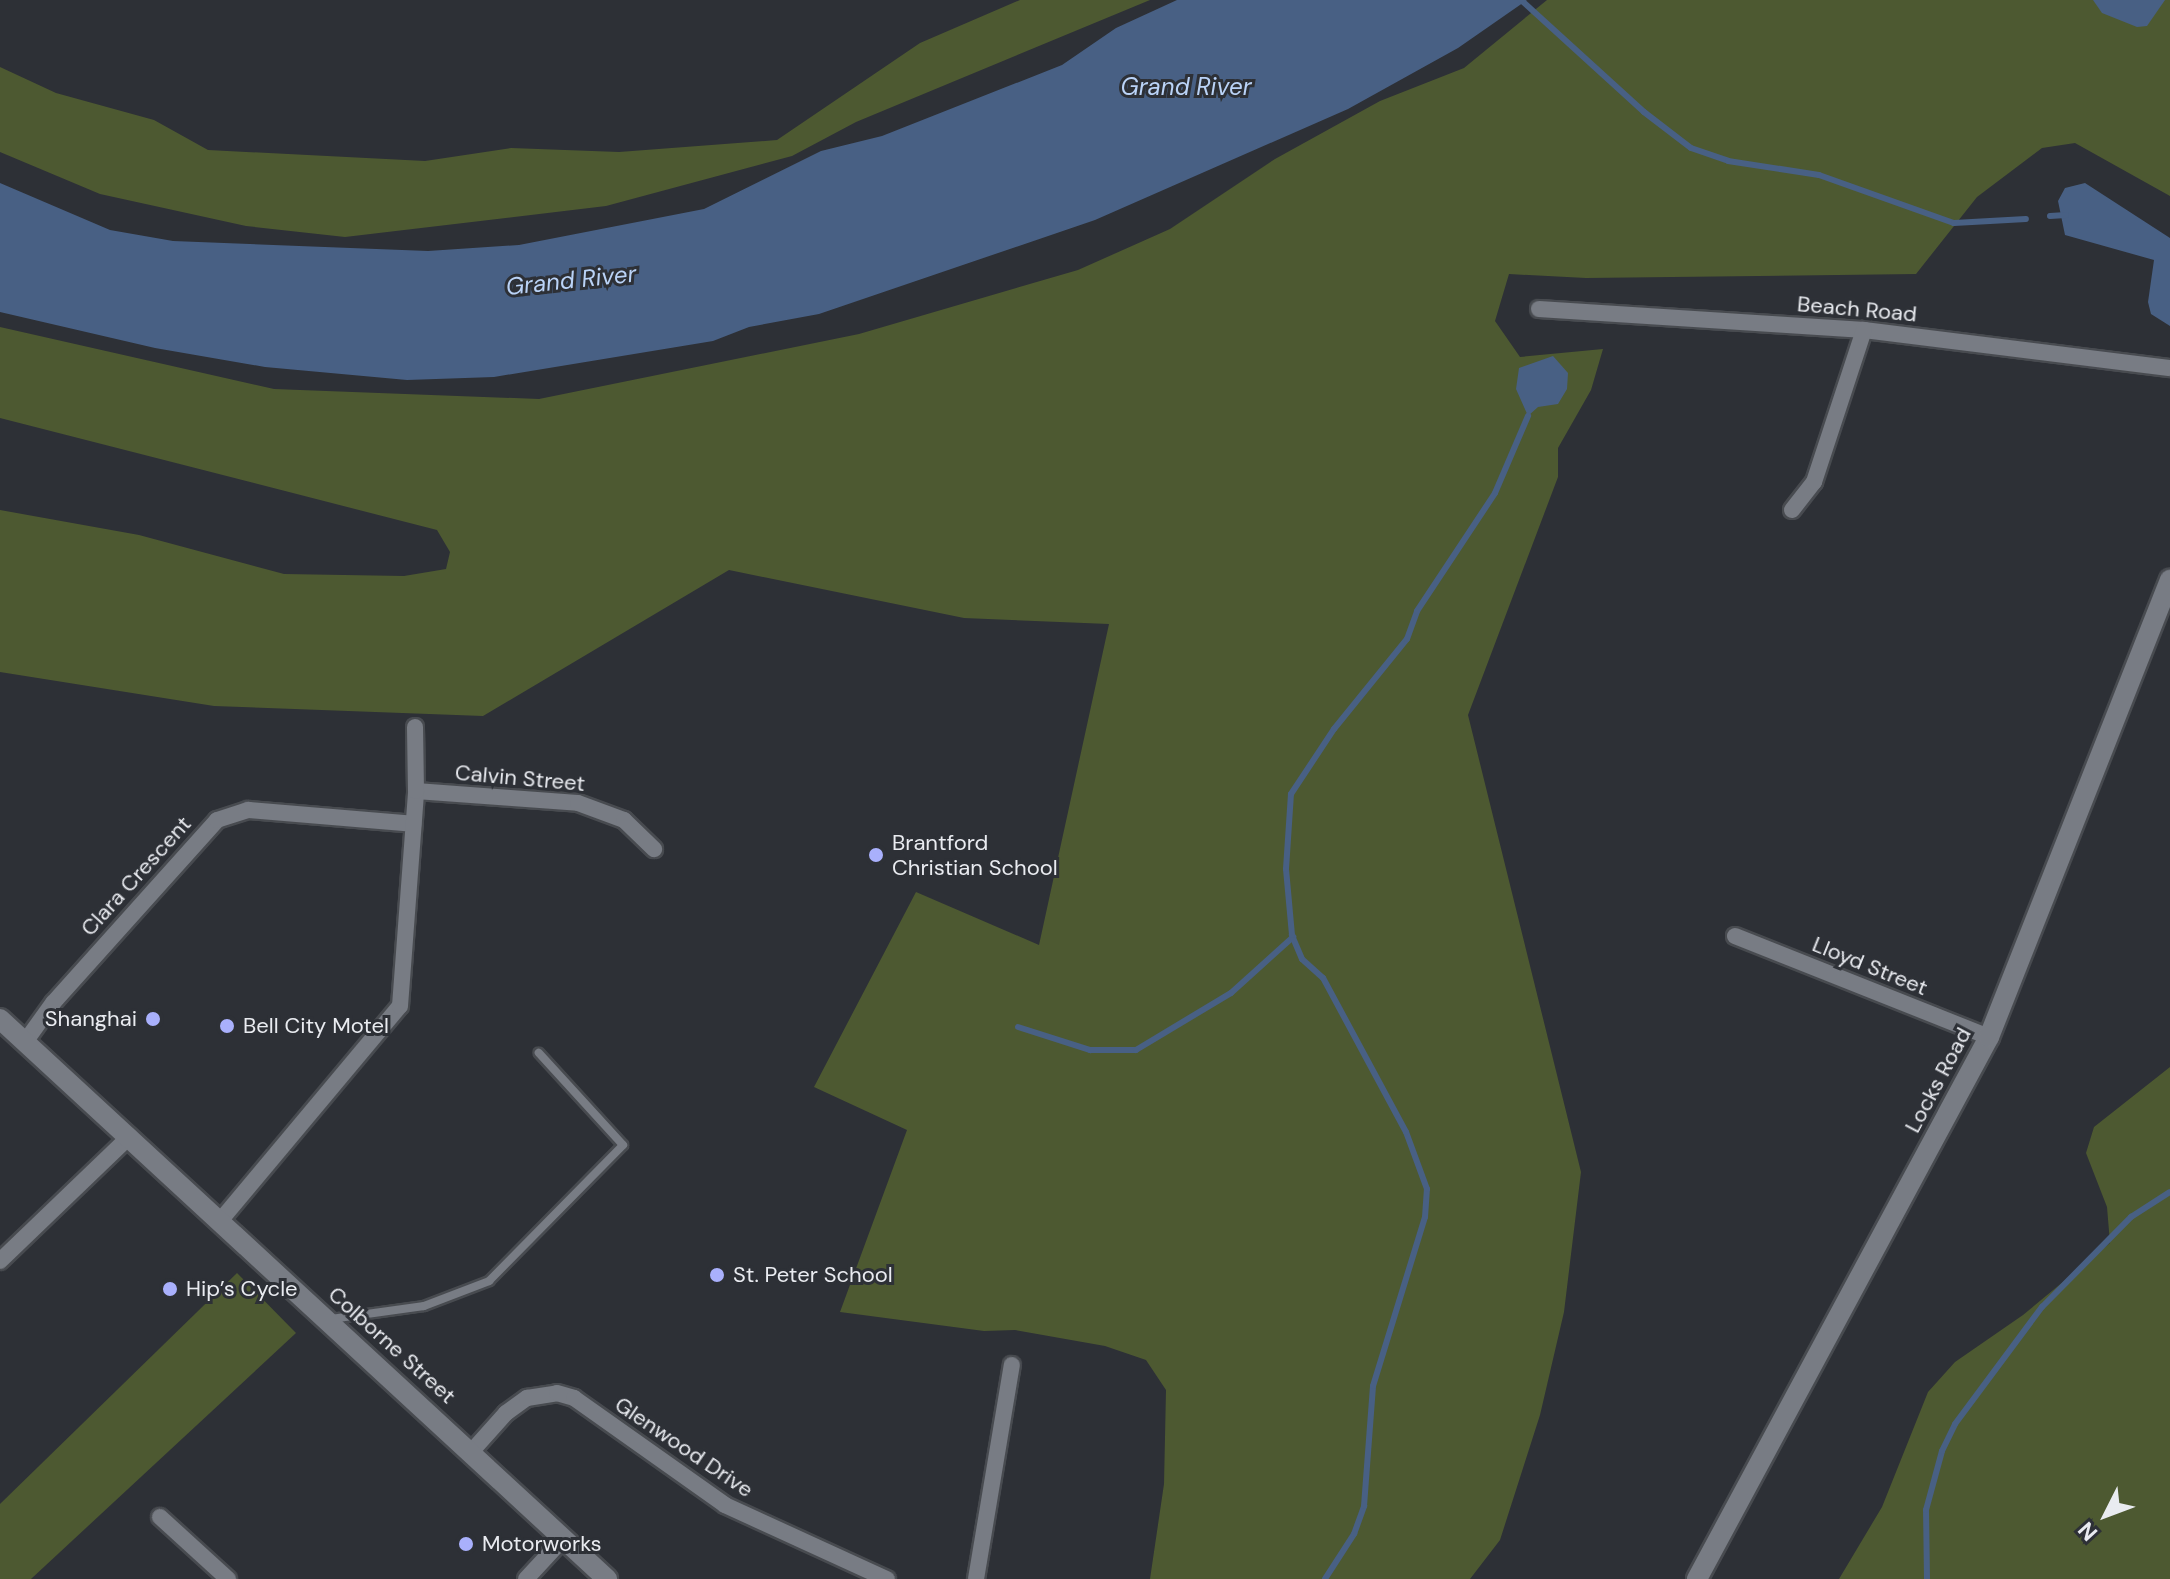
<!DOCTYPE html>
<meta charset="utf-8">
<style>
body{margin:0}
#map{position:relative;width:2170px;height:1579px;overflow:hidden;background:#2d3036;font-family:"DM Sans",sans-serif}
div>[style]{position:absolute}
.green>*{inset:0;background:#4d5931}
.water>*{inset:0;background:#486084}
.stream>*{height:6px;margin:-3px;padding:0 3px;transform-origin:3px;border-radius:3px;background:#486084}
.roads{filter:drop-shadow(2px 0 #484b50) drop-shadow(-2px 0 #484b50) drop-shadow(0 2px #484b50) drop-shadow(0 -2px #484b50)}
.service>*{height:8px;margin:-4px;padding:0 4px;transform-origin:4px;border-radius:4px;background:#787c84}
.minor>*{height:16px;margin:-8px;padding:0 8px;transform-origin:8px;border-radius:8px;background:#787c84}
.tertiary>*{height:20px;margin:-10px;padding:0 10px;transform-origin:10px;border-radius:10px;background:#787c84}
.secondary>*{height:20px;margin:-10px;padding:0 10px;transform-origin:10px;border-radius:10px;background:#787c84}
.dots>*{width:22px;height:22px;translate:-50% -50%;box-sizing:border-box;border:4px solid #2d3036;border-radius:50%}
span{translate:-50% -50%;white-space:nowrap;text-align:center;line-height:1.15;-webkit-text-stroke:6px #2d3036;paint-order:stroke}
.street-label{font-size:22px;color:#e9ebf0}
.poi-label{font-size:22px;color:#e9ebf0}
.left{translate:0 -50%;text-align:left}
.right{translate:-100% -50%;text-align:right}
.water-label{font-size:24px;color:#bad3f7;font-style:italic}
.north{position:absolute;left:2066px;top:1475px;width:80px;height:80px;-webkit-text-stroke:6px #2d3036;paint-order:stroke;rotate:228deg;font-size:22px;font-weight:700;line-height:32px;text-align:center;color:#e9ebf0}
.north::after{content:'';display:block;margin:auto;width:28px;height:36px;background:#e9ebf0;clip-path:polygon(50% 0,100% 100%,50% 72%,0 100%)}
</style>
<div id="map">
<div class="green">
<i style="clip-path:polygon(1020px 0,1150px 0,856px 122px,792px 156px,606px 206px,345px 237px,246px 226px,100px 194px,0 152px,0 67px,56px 93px,154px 120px,208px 150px,425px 161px,511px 148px,619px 152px,777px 140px,920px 43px)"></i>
<i style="clip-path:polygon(1547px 0,2170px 0,2170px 196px,2075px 143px,2042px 148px,1977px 197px,1916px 274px,1586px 278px,1509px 274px,1495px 321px,1520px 357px,1603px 349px,1591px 390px,1558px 448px,1558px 477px,1468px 715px,1581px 1172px,1564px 1312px,1540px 1415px,1500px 1540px,1470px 1579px,1150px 1579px,1164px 1484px,1166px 1390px,1146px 1360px,1105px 1346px,1015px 1330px,984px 1331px,840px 1312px,907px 1130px,814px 1087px,916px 892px,1039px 945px,1109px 624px,964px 618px,729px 570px,483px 716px,214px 706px,0 672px,0 510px,139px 535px,284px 574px,404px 576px,446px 569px,450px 552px,437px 530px,0 418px,0 327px,274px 389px,539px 399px,859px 334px,1078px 270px,1170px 229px,1275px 159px,1380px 101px,1464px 68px)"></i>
<i style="clip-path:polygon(2170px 1067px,2170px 1579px,1839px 1579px,1882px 1507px,1928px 1392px,1955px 1362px,2023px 1315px,2110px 1243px,2107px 1207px,2086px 1153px,2094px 1127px)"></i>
<i style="clip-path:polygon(237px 1273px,296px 1333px,31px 1579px,0 1579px,0 1504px)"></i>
</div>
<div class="water">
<i style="clip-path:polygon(1177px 0,1527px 0,1458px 48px,1348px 109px,1095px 220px,819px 314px,749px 327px,713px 341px,494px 377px,407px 380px,265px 367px,155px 348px,0 312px,0 183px,110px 230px,173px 241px,428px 251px,519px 245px,704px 209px,821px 151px,882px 136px,1062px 65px,1116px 28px)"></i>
<i style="clip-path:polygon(2093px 0,2165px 0,2147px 26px,2137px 27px,2102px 13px)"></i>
<i style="clip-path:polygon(2085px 183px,2170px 238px,2170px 326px,2151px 314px,2148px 302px,2154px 260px,2065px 235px,2058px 201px,2065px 188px)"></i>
<i style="clip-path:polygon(1553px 356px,1568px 373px,1567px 389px,1558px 404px,1538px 407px,1528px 416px,1516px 389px,1519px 368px)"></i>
</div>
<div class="stream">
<i style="left:1521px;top:0;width:166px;rotate:42.3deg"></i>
<i style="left:1644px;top:112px;width:59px;rotate:37.5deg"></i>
<i style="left:1691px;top:148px;width:39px;rotate:19deg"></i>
<i style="left:1728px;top:161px;width:92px;rotate:8.7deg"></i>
<i style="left:1819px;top:175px;width:143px;rotate:19.6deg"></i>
<i style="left:1954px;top:223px;width:72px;rotate:-3.2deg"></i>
<i style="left:2050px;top:216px;width:16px;rotate:-4deg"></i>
<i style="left:1018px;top:1027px;width:76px;rotate:17.7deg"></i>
<i style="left:1090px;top:1050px;width:46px"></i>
<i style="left:1136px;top:1050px;width:111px;rotate:-31deg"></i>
<i style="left:1231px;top:993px;width:84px;rotate:-42.1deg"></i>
<i style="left:1325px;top:1579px;width:54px;rotate:-57.2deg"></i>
<i style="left:1354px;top:1534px;width:30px;rotate:-70deg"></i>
<i style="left:1364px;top:1506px;width:120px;rotate:-85.7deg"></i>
<i style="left:1373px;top:1386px;width:177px;rotate:-72.9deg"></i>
<i style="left:1425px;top:1217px;width:28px;rotate:-86deg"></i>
<i style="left:1427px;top:1189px;width:61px;rotate:-110.2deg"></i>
<i style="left:1406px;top:1132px;width:175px;rotate:-118.3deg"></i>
<i style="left:1323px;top:978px;width:28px;rotate:-138deg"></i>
<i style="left:1302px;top:959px;width:26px;rotate:-113deg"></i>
<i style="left:1292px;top:935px;width:66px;rotate:-95.2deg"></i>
<i style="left:1286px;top:869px;width:75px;rotate:-86.2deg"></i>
<i style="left:1291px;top:794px;width:78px;rotate:-56.5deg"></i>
<i style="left:1334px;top:729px;width:116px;rotate:-51deg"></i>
<i style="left:1407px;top:639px;width:30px;rotate:-70deg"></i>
<i style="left:1417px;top:611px;width:141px;rotate:-56.5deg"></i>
<i style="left:1495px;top:493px;width:84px;rotate:-66.8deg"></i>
<i style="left:1927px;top:1579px;width:69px;rotate:-90.8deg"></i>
<i style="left:1926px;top:1510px;width:61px;rotate:-74.8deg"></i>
<i style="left:1942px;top:1451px;width:30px;rotate:-64deg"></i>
<i style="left:1955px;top:1424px;width:146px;rotate:-53.4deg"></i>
<i style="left:2042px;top:1307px;width:127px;rotate:-45.3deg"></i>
<i style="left:2131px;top:1217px;width:46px;rotate:-32.7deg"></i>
</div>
<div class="roads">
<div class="service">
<i style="left:331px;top:1319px;width:94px;rotate:-8deg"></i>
<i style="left:424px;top:1306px;width:70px;rotate:-21deg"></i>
<i style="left:489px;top:1281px;width:191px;rotate:-45.4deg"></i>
<i style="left:623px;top:1145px;width:125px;rotate:-132.4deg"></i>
</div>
<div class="minor">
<i style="left:1539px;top:309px;width:326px;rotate:3.7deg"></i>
<i style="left:1864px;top:330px;width:308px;rotate:7.1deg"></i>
<i style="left:1792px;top:510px;width:36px;rotate:-52deg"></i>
<i style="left:1814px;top:482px;width:160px;rotate:-71.8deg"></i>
<i style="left:416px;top:791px;width:162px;rotate:4.2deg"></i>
<i style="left:578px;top:803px;width:49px;rotate:20.3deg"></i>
<i style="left:624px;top:820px;width:42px;rotate:44deg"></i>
<i style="left:1735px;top:936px;width:273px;rotate:21.7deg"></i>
<i style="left:25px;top:1042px;width:48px;rotate:-54.3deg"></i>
<i style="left:53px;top:1003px;width:246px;rotate:-48.1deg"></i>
<i style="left:217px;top:820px;width:33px;rotate:-18deg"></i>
<i style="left:248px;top:810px;width:166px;rotate:4.8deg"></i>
<i style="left:220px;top:1221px;width:280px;rotate:-50.1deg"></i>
<i style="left:400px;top:1006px;width:216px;rotate:-85.7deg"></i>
<i style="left:416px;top:791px;width:64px;rotate:-90.9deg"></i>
<i style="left:0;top:1261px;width:180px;rotate:-43.9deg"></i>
<i style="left:472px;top:1451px;width:51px;rotate:-48.2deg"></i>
<i style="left:506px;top:1413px;width:26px;rotate:-36deg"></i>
<i style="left:527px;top:1398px;width:30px;rotate:-9deg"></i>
<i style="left:557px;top:1393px;width:18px;rotate:16deg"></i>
<i style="left:574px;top:1398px;width:185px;rotate:35.3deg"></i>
<i style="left:725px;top:1505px;width:178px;rotate:24.6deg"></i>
<i style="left:160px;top:1517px;width:92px;rotate:42.4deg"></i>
<i style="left:526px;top:1579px;width:56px;rotate:-47.2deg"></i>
<i style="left:976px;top:1579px;width:217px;rotate:-80.5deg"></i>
</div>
<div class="tertiary">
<i style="left:1697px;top:1579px;width:616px;rotate:-61.69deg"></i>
<i style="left:1989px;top:1037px;width:492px;rotate:-68.4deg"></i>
</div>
<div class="secondary">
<i style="left:0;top:1019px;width:826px;rotate:42.69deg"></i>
</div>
</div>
<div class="dots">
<i style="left:876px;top:855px;background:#a9b0fc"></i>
<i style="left:153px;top:1019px;background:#a9b0fc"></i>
<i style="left:227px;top:1026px;background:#a9b0fc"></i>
<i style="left:717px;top:1275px;background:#a9b0fc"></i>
<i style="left:170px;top:1289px;background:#a9b0fc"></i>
<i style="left:466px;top:1544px;background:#a9b0fc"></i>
</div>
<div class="street-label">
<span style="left:1857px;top:309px;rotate:5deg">Beach Road</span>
<span style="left:520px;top:778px;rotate:5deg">Calvin Street</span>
<span style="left:136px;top:876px;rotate:-48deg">Clara Crescent</span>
<span style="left:1870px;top:966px;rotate:22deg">Lloyd Street</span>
<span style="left:1938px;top:1080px;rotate:-62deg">Locks Road</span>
<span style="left:392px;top:1345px;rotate:42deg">Colborne Street</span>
<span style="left:684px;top:1447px;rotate:34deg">Glenwood Drive</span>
</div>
<div class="poi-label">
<span class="left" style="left:892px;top:855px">Brantford<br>Christian School</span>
<span class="right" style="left:137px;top:1019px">Shanghai</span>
<span class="left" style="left:243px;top:1026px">Bell City Motel</span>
<span class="left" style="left:733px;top:1275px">St. Peter School</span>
<span class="left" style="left:186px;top:1289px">Hip’s Cycle</span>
<span class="left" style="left:482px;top:1544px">Motorworks</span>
</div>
<div class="water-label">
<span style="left:1186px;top:87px">Grand River</span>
<span style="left:571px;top:280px;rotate:-6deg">Grand River</span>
</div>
<div class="north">N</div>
</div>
